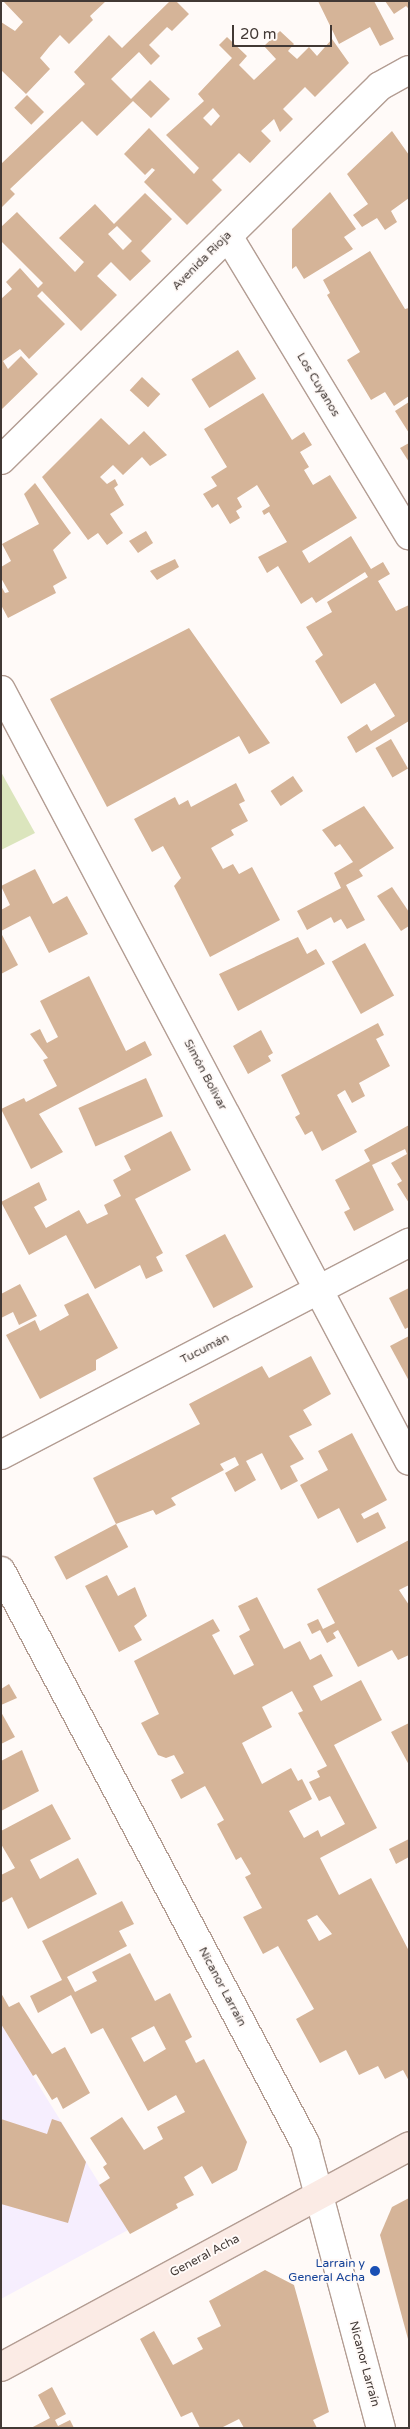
<!DOCTYPE html>
<meta charset="utf-8">
<style>
body{margin:0}
#map{position:relative;width:410px;height:2429px;overflow:hidden;background:#fffaf8;font-family:"Varela Round",sans-serif}
div>[style]{position:absolute}
.education>*{inset:0;background:#f6eefe}
.green>*{inset:0;background:#dbe5bd}
.building>*{inset:0;background:#d5b498;transform-origin:0 0}
.roads{filter:drop-shadow(1px 0 #b39d93) drop-shadow(-1px 0 #b39d93) drop-shadow(0 1px #b39d93) drop-shadow(0 -1px #b39d93)}
.minor>*{height:28px;margin:-14px;padding:0 14px;transform-origin:14px;border-radius:14px;background:#fff}
.secondary>*{height:28px;margin:-14px;padding:0 14px;transform-origin:14px;border-radius:14px;background:#fbebe5}
.dots>*{width:14px;height:14px;translate:-50% -50%;box-sizing:border-box;border:2px solid #fffaf8;border-radius:50%}
span{translate:-50% -50%;white-space:nowrap;text-align:center;line-height:1.15;-webkit-text-stroke:4px #fffaf8;paint-order:stroke}
.street-label{font-size:12px;color:#423935}
.transit-label{font-size:12px;color:#164399}
.right{translate:-100% -50%;text-align:right}
.frame{position:absolute;inset:0;border:2px solid #423935;pointer-events:none}
.scale{position:absolute;left:232px;top:25px;width:100px;height:22px;box-sizing:border-box;border:2px solid #423935;border-top:0;padding-left:6px;font-size:15px;line-height:18px;white-space:nowrap;color:#423935;-webkit-text-stroke:4px #fffaf8;paint-order:stroke}
</style>
<div id="map">
<div class="education">
<i style="clip-path:polygon(1px 2024px,128px 2230px,1px 2299px)"></i>
</div>
<div class="green">
<i style="clip-path:polygon(1px 772px,35px 833px,1px 850px)"></i>
</div>
<div class="building">
<i style="clip-path:polygon(3px 1px,106px 1px,90px 16px,93px 20px,69px 44px,60px 35px,49px 47px,40px 58px,50px 69px,26px 94px,1px 70px,1px 22px,15px 31px,23px 22px)"></i>
<i style="clip-path:polygon(170px 1px,176px 1px,189px 14px,172px 31px,167px 27px,149px 45px,160px 56px,151px 65px,139px 52px,111px 79px,131px 99px,150px 80px,170px 99px,151px 118px,133px 101px,97px 136px,82px 121px,10px 189px,15px 194px,1px 208px,1px 164px,85px 84px,74px 72px,109px 35px,122px 48px)"></i>
<i style="clip-path:polygon(318px 1px,374px 1px,394px 39px,380px 46px,370px 27px,339px 44px)"></i>
<i style="clip-path:polygon(385px 1px,409px 1px,409px 9px,406px 6px,394px 14px)"></i>
<i style="clip-path:polygon(evenodd,280px 31px,294px 44px,288px 51px,297px 59px,309px 47px,317px 56px,332px 39px,349px 63px,315px 97px,305px 87px,283px 109px,293px 119px,280px 132px,274px 119px,261px 131px,271px 141px,250px 163px,239px 153px,212px 180px,222px 190px,187px 225px,144px 182px,155px 170px,152px 168px,145px 175px,124px 154px,149px 128px,194px 174px,199px 168px,166px 135px,204px 101px,198px 94px,232px 58px,219px 45px,227px 37px,247px 56px,239px 65px,254px 80px,276px 59px,264px 46px,280px 31px,213px 108px,220px 116px,211px 126px,203px 118px,213px 108px)"></i>
<i style="left:27px;top:95px;width:24px;height:18px;rotate:45deg"></i>
<i style="clip-path:polygon(392px 131px,409px 155px,409px 198px,391px 211px,397px 222px,385px 230px,377px 218px,362px 227px,353px 215px,368px 204px,347px 174px)"></i>
<i style="clip-path:polygon(330px 192px,356px 229px,344px 237px,353px 249px,304px 279px,296px 266px,292px 269px,292px 229px)"></i>
<i style="clip-path:polygon(evenodd,145px 193px,172px 219px,141px 251px,151px 261px,130px 281px,111px 262px,97px 276px,117px 295px,81px 331px,42px 291px,37px 296px,65px 324px,29px 359px,20px 349px,3px 361px,8px 369px,21px 356px,38px 374px,1px 410px,1px 299px,12px 289px,6px 282px,20px 268px,38px 288px,43px 283px,1px 241px,1px 227px,17px 212px,75px 272px,84px 262px,59px 238px,95px 204px,114px 224px,145px 193px,117px 226px,132px 241px,123px 250px,108px 234px,117px 226px)"></i>
<i style="clip-path:polygon(370px 251px,405px 309px,409px 308px,409px 396px,394px 406px,385px 392px,371px 400px,347px 360px,360px 352px,327px 295px,330px 293px,323px 280px)"></i>
<i style="left:238px;top:350px;width:34px;height:55px;rotate:58deg"></i>
<i style="left:142px;top:377px;width:25px;height:18px;rotate:43deg"></i>
<i style="clip-path:polygon(263px 393px,292px 440px,304px 432px,312px 445px,300px 452px,309px 467px,304px 470px,313px 485px,330px 475px,357px 518px,302px 551px,309px 563px,351px 536px,371px 569px,383px 562px,390px 574px,378px 581px,396px 611px,409px 605px,409px 721px,356px 753px,347px 737px,367px 724px,371px 731px,395px 716px,375px 683px,341px 704px,315px 661px,323px 655px,306px 627px,332px 612px,327px 602px,368px 577px,365px 572px,316px 603px,312px 597px,301px 604px,278px 566px,267px 573px,258px 557px,287px 542px,269px 512px,264px 515px,262px 511px,270px 506px,257px 485px,237px 498px,242px 507px,236px 511px,240px 518px,230px 524px,218px 504px,212px 508px,203px 494px,217px 486px,211px 477px,227px 467px,204px 429px)"></i>
<i style="clip-path:polygon(409px 402px,409px 433px,395px 411px)"></i>
<i style="clip-path:polygon(101px 418px,129px 445px,144px 431px,167px 455px,150px 466px,142px 457px,123px 475px,113px 465px,100px 477px,107px 484px,115px 479px,118px 485px,114px 488px,124px 505px,110px 514px,123px 533px,107px 545px,98px 533px,88px 540px,42px 477px)"></i>
<i style="clip-path:polygon(409px 443px,409px 462px,400px 448px)"></i>
<i style="clip-path:polygon(35px 483px,71px 533px,53px 550px,67px 578px,53px 586px,56px 593px,8px 618px,1px 605px,1px 586px,5px 593px,9px 592px,1px 578px,1px 567px,11px 561px,2px 544px,39px 524px,24px 494px)"></i>
<i style="clip-path:polygon(146px 531px,153px 543px,138px 553px,129px 541px)"></i>
<i style="clip-path:polygon(175px 559px,179px 567px,157px 580px,150px 571px)"></i>
<i style="clip-path:polygon(189px 628px,270px 743px,249px 754px,239px 736px,107px 807px,50px 699px)"></i>
<i style="left:391px;top:739px;width:34px;height:18px;rotate:60deg"></i>
<i style="left:293px;top:776px;width:18px;height:27px;rotate:56deg"></i>
<i style="clip-path:polygon(236px 783px,245px 801px,239px 804px,248px 821px,231px 830px,234px 835px,211px 848px,223px 869px,233px 864px,239px 874px,252px 867px,280px 920px,210px 957px,174px 886px,181px 878px,163px 846px,152px 852px,134px 819px,175px 797px,179px 805px,188px 800px,191px 807px)"></i>
<i style="clip-path:polygon(364px 806px,394px 848px,359px 870px,363px 876px,346px 885px,365px 920px,347px 929px,341px 919px,334px 923px,331px 917px,307px 930px,297px 911px,341px 888px,334px 873px,353px 862px,340px 844px,335px 847px,322px 830px)"></i>
<i style="clip-path:polygon(35px 869px,53px 904px,67px 896px,88px 934px,49px 953px,30px 916px,1px 931px,1px 910px,10px 905px,1px 886px)"></i>
<i style="clip-path:polygon(392px 887px,409px 912px,409px 926px,401px 931px,377px 896px)"></i>
<i style="clip-path:polygon(1px 933px,18px 965px,1px 974px)"></i>
<i style="clip-path:polygon(298px 937px,307px 954px,316px 949px,325px 964px,238px 1011px,219px 974px)"></i>
<i style="left:365px;top:943px;width:60px;height:38px;rotate:61deg"></i>
<i style="clip-path:polygon(89px 976px,126px 1051px,145px 1041px,152px 1055px,39px 1114px,63px 1152px,31px 1169px,1px 1109px,24px 1098px,26px 1102px,57px 1086px,43px 1060px,48px 1058px,30px 1034px,40px 1029px,47px 1043px,58px 1037px,40px 1001px)"></i>
<i style="clip-path:polygon(378px 1023px,384px 1035px,376px 1039px,390px 1066px,359px 1083px,365px 1096px,352px 1103px,345px 1090px,337px 1095px,357px 1132px,322px 1151px,312px 1131px,305px 1135px,295px 1117px,300px 1114px,281px 1075px)"></i>
<i style="clip-path:polygon(261px 1030px,273px 1053px,268px 1056px,271px 1061px,248px 1074px,233px 1046px)"></i>
<i style="left:146px;top:1078px;width:42px;height:74px;rotate:66deg"></i>
<i style="clip-path:polygon(409px 1125px,409px 1203px,397px 1184px,402px 1181px,391px 1163px,407px 1154px,405px 1149px,372px 1165px,394px 1210px,354px 1231px,344px 1212px,350px 1209px,335px 1180px,370px 1161px,364px 1150px)"></i>
<i style="clip-path:polygon(171px 1131px,191px 1170px,135px 1199px,163px 1253px,156px 1257px,163px 1271px,146px 1279px,140px 1265px,95px 1289px,66px 1235px,29px 1255px,1px 1202px,39px 1182px,47px 1200px,34px 1207px,46px 1228px,79px 1210px,87px 1224px,108px 1214px,104px 1205px,121px 1196px,113px 1180px,131px 1170px,124px 1156px)"></i>
<i style="left:225px;top:1234px;width:60px;height:45px;rotate:62deg"></i>
<i style="clip-path:polygon(20px 1284px,37px 1316px,19px 1325px,13px 1312px,1px 1318px,1px 1294px)"></i>
<i style="clip-path:polygon(409px 1288px,409px 1327px,405px 1329px,389px 1298px)"></i>
<i style="clip-path:polygon(88px 1293px,118px 1348px,96px 1360px,96px 1370px,40px 1399px,6px 1335px,35px 1320px,40px 1331px,69px 1315px,64px 1305px)"></i>
<i style="clip-path:polygon(409px 1336px,409px 1381px,390px 1346px)"></i>
<i style="clip-path:polygon(311px 1356px,331px 1394px,303px 1410px,312px 1425px,289px 1436px,304px 1459px,290px 1466px,298px 1481px,281px 1490px,262px 1453px,246px 1461px,256px 1480px,235px 1492px,225px 1473px,239px 1465px,235px 1457px,220px 1464px,224px 1470px,171px 1498px,176px 1505px,156px 1515px,153px 1510px,116px 1524px,93px 1478px,200px 1424px,189px 1404px,262px 1366px,269px 1378px)"></i>
<i style="clip-path:polygon(352px 1433px,387px 1500px,361px 1514px,364px 1519px,378px 1512px,386px 1528px,357px 1543px,339px 1508px,318px 1519px,300px 1485px,328px 1470px,318px 1451px)"></i>
<i style="left:116px;top:1524px;width:26px;height:70px;rotate:62deg"></i>
<i style="clip-path:polygon(409px 1540px,409px 1585px,399px 1590px,409px 1605px,409px 1655px,398px 1660px,392px 1650px,358px 1667px,338px 1630px,333px 1633px,336px 1638px,327px 1643px,320px 1630px,312px 1634px,307px 1624px,318px 1619px,323px 1629px,335px 1623px,317px 1589px)"></i>
<i style="clip-path:polygon(107px 1575px,118px 1596px,135px 1587px,147px 1616px,134px 1626px,142px 1640px,119px 1652px,85px 1586px)"></i>
<i style="clip-path:polygon(evenodd,257px 1597px,284px 1649px,300px 1641px,310px 1660px,321px 1654px,333px 1676px,313px 1686px,321px 1701px,361px 1680px,382px 1720px,334px 1745px,377px 1828px,320px 1858px,339px 1895px,371px 1878px,409px 1951px,409px 2081px,403px 2070px,385px 2079px,378px 2066px,359px 2075px,346px 2050px,320px 2063px,296px 2019px,314px 2009px,278px 1946px,263px 1954px,243px 1917px,262px 1908px,245px 1877px,251px 1874px,241px 1857px,236px 1860px,217px 1824px,224px 1820px,205px 1786px,181px 1799px,171px 1780px,184px 1773px,174px 1755px,166px 1758px,158px 1755px,141px 1723px,159px 1714px,134px 1661px,213px 1619px,220px 1631px,212px 1635px,234px 1675px,254px 1665px,239px 1636px,250px 1630px,238px 1606px,257px 1597px,292px 1691px,303px 1711px,298px 1713px,327px 1766px,317px 1771px,320px 1777px,309px 1782px,319px 1801px,330px 1796px,345px 1824px,321px 1837px,318px 1830px,304px 1838px,289px 1811px,312px 1799px,302px 1779px,298px 1781px,291px 1768px,262px 1784px,242px 1743px,272px 1727px,262px 1707px,292px 1691px,257px 1597px,317px 1915px,332px 1934px,319px 1941px,307px 1920px,317px 1915px)"></i>
<i style="clip-path:polygon(9px 1684px,17px 1698px,1px 1705px,1px 1689px)"></i>
<i style="clip-path:polygon(1px 1712px,15px 1737px,1px 1744px)"></i>
<i style="clip-path:polygon(409px 1723px,409px 1765px,391px 1732px)"></i>
<i style="clip-path:polygon(22px 1750px,39px 1791px,1px 1811px,1px 1761px)"></i>
<i style="clip-path:polygon(52px 1804px,71px 1839px,30px 1860px,40px 1879px,78px 1858px,97px 1894px,28px 1929px,12px 1897px,1px 1903px,1px 1875px,15px 1868px,1px 1844px,1px 1831px)"></i>
<i style="clip-path:polygon(409px 1839px,409px 1857px,396px 1864px,389px 1849px)"></i>
<i style="clip-path:polygon(evenodd,122px 1901px,134px 1924px,119px 1931px,127px 1946px,67px 1977px,75px 1992px,97px 1981px,92px 1972px,130px 1953px,155px 2001px,170px 1993px,192px 2037px,185px 2041px,196px 2063px,204px 2059px,247px 2142px,237px 2170px,212px 2184px,202px 2166px,184px 2177px,194px 2195px,176px 2204px,178px 2208px,130px 2234px,99px 2185px,110px 2178px,103px 2167px,107px 2164px,90px 2138px,122px 2117px,144px 2150px,163px 2139px,157px 2127px,185px 2112px,176px 2095px,148px 2111px,103px 2028px,91px 2034px,71px 1995px,38px 2013px,30px 1996px,62px 1980px,42px 1941px,122px 1901px,154px 2026px,166px 2049px,144px 2062px,131px 2038px,154px 2026px)"></i>
<i style="clip-path:polygon(1px 1993px,9px 2007px,19px 2002px,52px 2054px,65px 2047px,90px 2093px,63px 2109px,57px 2097px,52px 2100px,36px 2074px,33px 2076px,1px 2024px)"></i>
<i style="clip-path:polygon(1px 2119px,47px 2134px,52px 2119px,61px 2122px,86px 2162px,68px 2223px,1px 2204px)"></i>
<i style="clip-path:polygon(409px 2198px,409px 2339px,408px 2339px,380px 2235px,392px 2207px)"></i>
<i style="clip-path:polygon(265px 2270px,294px 2285px,329px 2412px,313px 2420px,317px 2428px,244px 2428px,239px 2419px,221px 2428px,200px 2428px,192px 2412px,181px 2417px,140px 2339px,154px 2331px,173px 2365px,203px 2349px,197px 2338px,221px 2326px,209px 2301px)"></i>
<i style="clip-path:polygon(52px 2387px,66px 2414px,55px 2420px,58px 2426px,70px 2420px,74px 2428px,31px 2428px,50px 2418px,38px 2395px)"></i>
</div>
<div class="roads">
<div class="minor">
<i style="left:228px;top:236px;width:350px;rotate:58.8deg"></i>
<i style="left:1px;top:460px;width:532px;rotate:-44.62deg"></i>
<i style="left:380px;top:86px;width:33px;rotate:-29deg"></i>
<i style="left:1px;top:690px;width:872px;rotate:62.11deg"></i>
<i style="left:1px;top:1455px;width:460px;rotate:-27.5deg"></i>
<i style="left:1px;top:1571px;width:648px;rotate:62.01deg"></i>
<i style="left:305px;top:2143px;width:295px;rotate:75.1deg"></i>
</div>
<div class="secondary">
<i style="left:1px;top:2367px;width:464px;rotate:-28.4deg"></i>
</div>
</div>
<div class="dots">
<i style="left:375px;top:2271px;background:#1a4fb4"></i>
</div>
<div class="street-label">
<span style="left:202px;top:261px;rotate:-45deg">Avenida Rioja</span>
<span style="left:318px;top:385px;rotate:59deg">Los Cuyanos</span>
<span style="left:205px;top:1075px;rotate:62deg">Simón Bolivar</span>
<span style="left:205px;top:1349px;rotate:-27deg">Tucumán</span>
<span style="left:222px;top:1987px;rotate:62deg">Nicanor Larraín</span>
<span style="left:205px;top:2256px;rotate:-28deg">General Acha</span>
<span style="left:364px;top:2364px;rotate:75deg">Nicanor Larraín</span>
</div>
<div class="transit-label">
<span class="right" style="left:365px;top:2271px">Larrain y<br>General Acha</span>
</div>
<div class="frame"></div>
<div class="scale">20 m</div>
</div>
